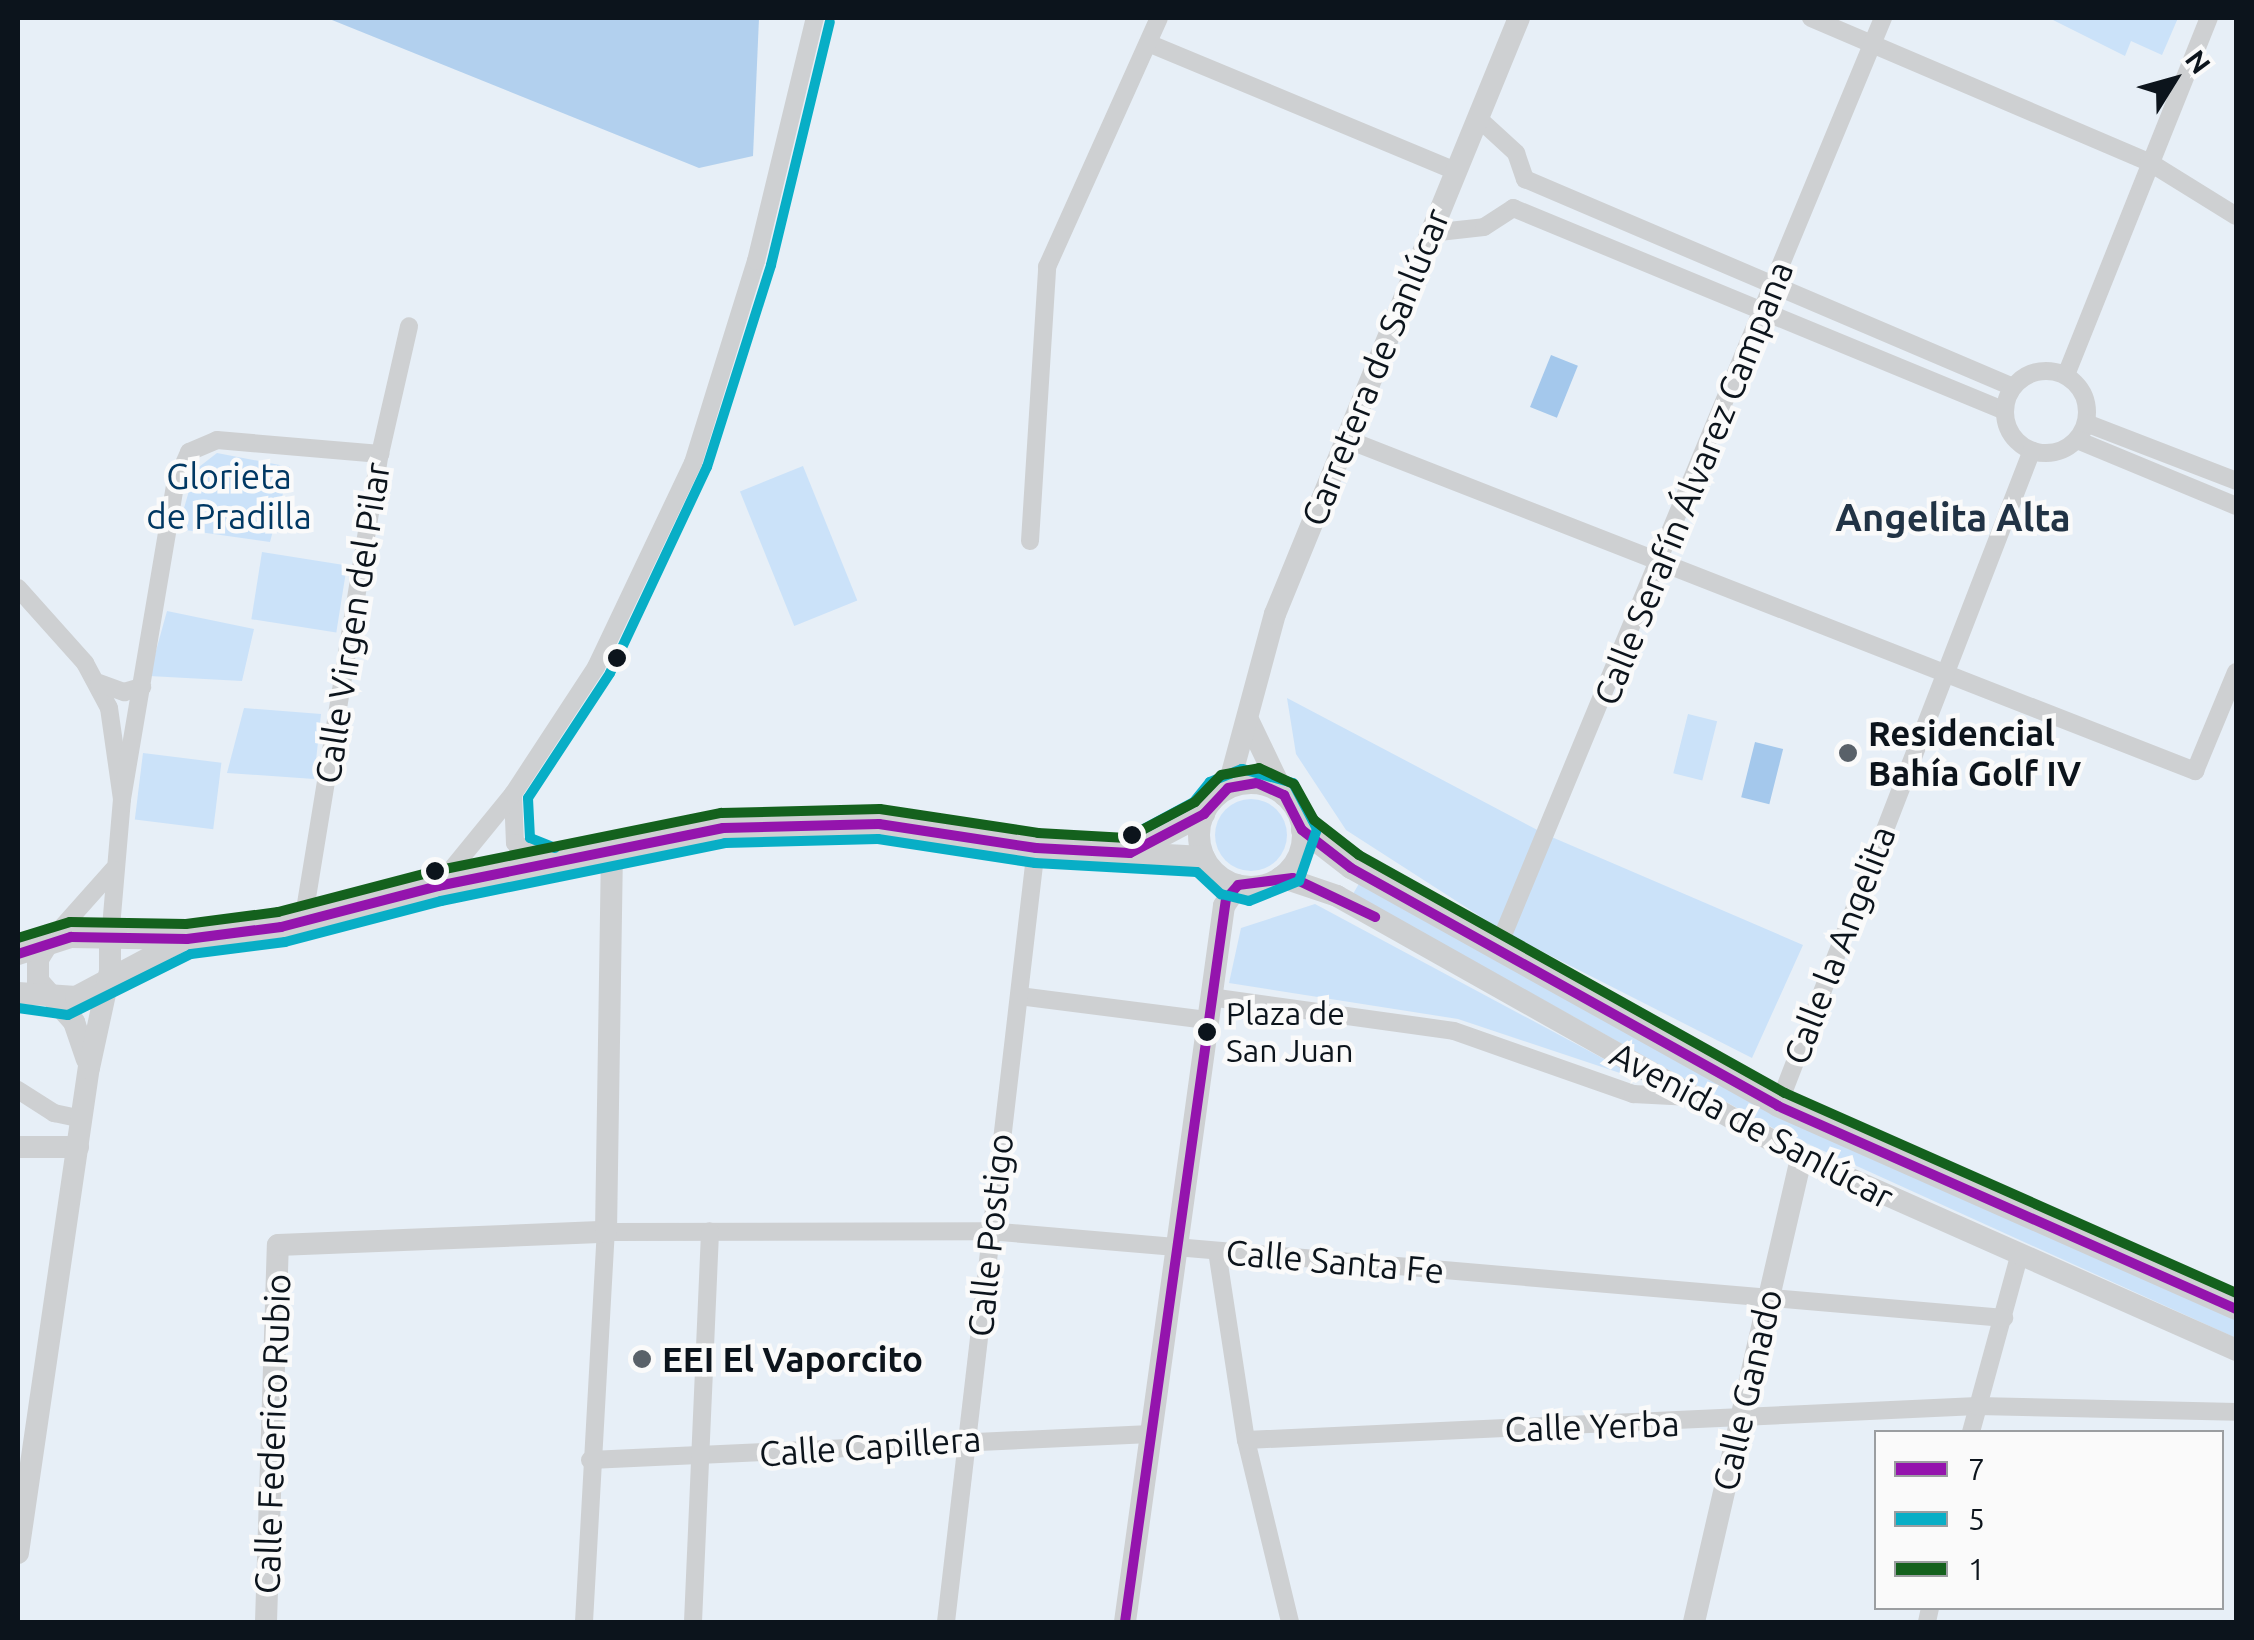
<!DOCTYPE html>
<meta charset="utf-8">
<style>
body{margin:0}
#map{position:relative;width:2254px;height:1640px;overflow:hidden;background:#e7eff7;font-family:Ubuntu,sans-serif}
div>[style]{position:absolute}
.green>*{inset:0;background:#cbe2f9;transform-origin:0 0}
.round{border-radius:50%}
.forest>*{inset:0;background:#b2d0ee}
.water>*{inset:0;background:#a4c8ec;transform-origin:0 0}
.street>*{height:18px;margin:-9px;padding:0 9px;transform-origin:9px;border-radius:9px;background:#ced0d2}
.street>.ring{margin:-9px;padding:0;box-sizing:content-box;background:none;border:18px solid #ced0d2;border-radius:50%}
.secondary>*{height:22px;margin:-11px;padding:0 11px;transform-origin:11px;border-radius:11px;background:#ced0d2}
.secondary>.ring{margin:-11px;padding:0;box-sizing:content-box;background:none;border:22px solid #ced0d2;border-radius:50%}
.bus-1>*{height:10px;margin:-5px;padding:0 5px;transform-origin:5px;border-radius:5px;background:#9414ad}
.bus-2>*{height:10px;margin:-5px;padding:0 5px;transform-origin:5px;border-radius:5px;background:#08aec6}
.bus-3>*{height:10px;margin:-5px;padding:0 5px;transform-origin:5px;border-radius:5px;background:#14611d}
.dots>*{width:28px;height:28px;translate:-50% -50%;box-sizing:border-box;border:5px solid #fafafa;border-radius:50%}
span{translate:-50% -50%;white-space:nowrap;text-align:center;line-height:1.15;-webkit-text-stroke:9px #fafafa;paint-order:stroke}
.bus-label{font-size:32px;color:#0c141c}
.left{translate:0 -50%;text-align:left}
.street-label{font-size:35px;color:#0c141c}
.park-label{font-size:35px;color:#003863}
.poi-label{font-size:35px;color:#0c141c;font-weight:700}
.neighbourhood-label{font-size:38px;color:#213345;font-weight:700}
.frame{position:absolute;inset:0;border:20px solid #0c141c;pointer-events:none}
.legend{position:absolute;left:1874px;top:1430px;width:350px;height:180px;box-sizing:border-box;background:#fafafa;border:2px solid #9b9ea1;margin:0;padding:12px 18px;list-style:none;font-size:30px;color:#0c141c}
.legend li{display:flex;align-items:center;gap:20px;height:50px}
.legend b{width:50px;border:2px solid #9b9ea1}
.north{position:absolute;left:2124px;top:30px;width:100px;height:100px;-webkit-text-stroke:8px #fafafa;paint-order:stroke;rotate:53deg;font-size:28px;font-weight:700;line-height:40px;text-align:center;color:#0c141c}
.north::after{content:'';display:block;margin:auto;width:35px;height:45px;background:#0c141c;clip-path:polygon(50% 0,100% 100%,50% 72%,0 100%)}
</style>
<div id="map">
<div class="green">
<i style="clip-path:polygon(2049px 18px,2178px 18px,2162px 55px,2131px 41px,2125px 56px)"></i>
<i style="clip-path:polygon(217px 453px,290px 467px,270px 542px,178px 529px,195px 470px)"></i>
<i style="left:803px;top:466px;width:145px;height:68px;rotate:68deg"></i>
<i style="left:262px;top:552px;width:86px;height:68px;rotate:9deg"></i>
<i style="clip-path:polygon(167px 611px,254px 629px,242px 681px,149px 676px)"></i>
<i style="clip-path:polygon(1287px 698px,1547px 835px,1803px 945px,1752px 1058px,1506px 933px,1346px 830px,1296px 754px)"></i>
<i style="clip-path:polygon(244px 708px,321px 714px,314px 779px,227px 773px)"></i>
<i style="left:1688px;top:714px;width:30px;height:61px;rotate:14deg"></i>
<i style="left:143px;top:753px;width:79px;height:67px;rotate:7deg"></i>
<i class="round" style="left:1215px;top:799px;width:72px;height:72px"></i>
<i style="clip-path:polygon(1361px 880px,1749px 1100px,2236px 1318px,2236px 1338px,1773px 1128px,1353px 894px)"></i>
<i style="clip-path:polygon(1315px 904px,1647px 1082px,1458px 1019px,1229px 983px,1241px 928px)"></i>
</div>
<div class="forest">
<i style="clip-path:polygon(327px 18px,759px 18px,753px 156px,699px 168px)"></i>
</div>
<div class="water">
<i style="left:1551px;top:355px;width:29px;height:56px;rotate:22deg"></i>
<i style="left:1755px;top:742px;width:29px;height:57px;rotate:14deg"></i>
</div>
<div class="street">
<i style="left:1811px;top:18px;width:367px;rotate:23.1deg"></i>
<i style="left:2149px;top:162px;width:102px;rotate:31.8deg"></i>
<i style="left:1148px;top:43px;width:334px;rotate:22.6deg"></i>
<i style="left:1478px;top:118px;width:52px;rotate:42.6deg"></i>
<i style="left:1516px;top:153px;width:28px;rotate:71deg"></i>
<i style="left:1525px;top:179px;width:530px;rotate:23.09deg"></i>
<i style="left:1430px;top:233px;width:54px;rotate:-6.3deg"></i>
<i style="left:1484px;top:227px;width:35px;rotate:-33deg"></i>
<i style="left:1513px;top:208px;width:532px;rotate:22.42deg"></i>
<i class="ring" style="left:2005px;top:371px;width:64px;height:64px"></i>
<i style="left:2066px;top:375px;width:385px;rotate:-68.2deg"></i>
<i style="left:2086px;top:423px;width:161px;rotate:21.1deg"></i>
<i style="left:1346px;top:439px;width:912px;rotate:21.36deg"></i>
<i style="left:2195px;top:771px;width:107px;rotate:-67.5deg"></i>
<i style="left:2077px;top:440px;width:172px;rotate:22.5deg"></i>
<i style="left:1030px;top:541px;width:275px;rotate:-86.4deg"></i>
<i style="left:1047px;top:267px;width:273px;rotate:-65.8deg"></i>
<i style="left:18px;top:588px;width:101px;rotate:48.2deg"></i>
<i style="left:85px;top:663px;width:51px;rotate:61.9deg"></i>
<i style="left:109px;top:708px;width:92px;rotate:81.9deg"></i>
<i style="left:122px;top:799px;width:141px;rotate:94.9deg"></i>
<i style="left:99px;top:683px;width:27px;rotate:20deg"></i>
<i style="left:124px;top:692px;width:19px;rotate:-16deg"></i>
<i style="left:513px;top:794px;width:49px;rotate:87.7deg"></i>
<i style="left:515px;top:843px;width:37px;rotate:31deg"></i>
<i style="left:122px;top:799px;width:319px;rotate:-80.4deg"></i>
<i style="left:175px;top:484px;width:35px;rotate:-66deg"></i>
<i style="left:189px;top:452px;width:30px;rotate:-23deg"></i>
<i style="left:217px;top:440px;width:164px;rotate:4.9deg"></i>
<i style="left:438px;top:886px;width:119px;rotate:-50.8deg"></i>
<i style="left:513px;top:794px;width:152px;rotate:-56.8deg"></i>
<i style="left:596px;top:667px;width:226px;rotate:-64.6deg"></i>
<i style="left:693px;top:463px;width:212px;rotate:-72.7deg"></i>
<i style="left:756px;top:261px;width:250px;rotate:-76.4deg"></i>
<i style="left:303px;top:922px;width:474px;rotate:-80.7deg"></i>
<i style="left:380px;top:454px;width:131px;rotate:-77.2deg"></i>
<i style="left:48px;top:943px;width:98px;rotate:-48.3deg"></i>
<i style="left:1498px;top:947px;width:1006px;rotate:-67.49deg"></i>
<i style="left:1019px;top:996px;width:189px;rotate:7.3deg"></i>
<i style="left:1210px;top:997px;width:246px;rotate:7.9deg"></i>
<i style="left:1454px;top:1031px;width:190px;rotate:19.4deg"></i>
<i style="left:1633px;top:1094px;width:58px;rotate:3deg"></i>
<i style="left:18px;top:1090px;width:43px;rotate:32.6deg"></i>
<i style="left:54px;top:1113px;width:29px;rotate:12deg"></i>
<i style="left:1778px;top:1106px;width:703px;rotate:-68.83deg"></i>
<i style="left:1217px;top:1251px;width:191px;rotate:81.3deg"></i>
<i style="left:1246px;top:1440px;width:187px;rotate:76.4deg"></i>
<i style="left:1971px;top:1432px;width:181px;rotate:-74.7deg"></i>
<i style="left:1246px;top:1440px;width:732px;rotate:-2.66deg"></i>
<i style="left:1977px;top:1406px;width:259px;rotate:1.3deg"></i>
<i style="left:590px;top:1460px;width:561px;rotate:-2.66deg"></i>
<i style="left:584px;top:1622px;width:391px;rotate:-86.8deg"></i>
<i style="left:606px;top:1232px;width:382px;rotate:-0.1deg"></i>
<i style="left:988px;top:1231px;width:1020px;rotate:4.89deg"></i>
<i style="left:693px;top:1622px;width:391px;rotate:-87.5deg"></i>
<i style="left:946px;top:1622px;width:779px;rotate:-83.37deg"></i>
<i style="left:1927px;top:1622px;width:14px;rotate:-78deg"></i>
</div>
<div class="secondary">
<i style="left:1249px;top:722px;width:81px;rotate:64.4deg"></i>
<i class="ring" style="left:1199px;top:783px;width:82px;height:82px"></i>
<i style="left:1228px;top:788px;width:180px;rotate:-74.9deg"></i>
<i style="left:1275px;top:614px;width:644px;rotate:-67.74deg"></i>
<i style="left:1302px;top:830px;width:62px;rotate:37.8deg"></i>
<i style="left:1351px;top:868px;width:489px;rotate:29.1deg"></i>
<i style="left:1778px;top:1106px;width:501px;rotate:23.9deg"></i>
<i style="left:1130px;top:853px;width:84px;rotate:-27.8deg"></i>
<i style="left:1281px;top:877px;width:59px;rotate:18.7deg"></i>
<i style="left:1337px;top:896px;width:532px;rotate:29.36deg"></i>
<i style="left:1801px;top:1157px;width:476px;rotate:23.9deg"></i>
<i style="left:48px;top:943px;width:19px;rotate:122deg"></i>
<i style="left:38px;top:959px;width:22px;rotate:90deg"></i>
<i style="left:38px;top:981px;width:55px;rotate:48.7deg"></i>
<i style="left:74px;top:1022px;width:39px;rotate:71deg"></i>
<i style="left:18px;top:954px;width:56px;rotate:-17.8deg"></i>
<i style="left:71px;top:937px;width:116px;rotate:1deg"></i>
<i style="left:187px;top:939px;width:95px;rotate:-7.3deg"></i>
<i style="left:281px;top:927px;width:162px;rotate:-14.6deg"></i>
<i style="left:438px;top:886px;width:291px;rotate:-11.5deg"></i>
<i style="left:723px;top:828px;width:156px;rotate:-1.5deg"></i>
<i style="left:879px;top:824px;width:159px;rotate:8.7deg"></i>
<i style="left:1036px;top:848px;width:168px;rotate:3.1deg"></i>
<i style="left:18px;top:993px;width:58px;rotate:3.9deg"></i>
<i style="left:76px;top:997px;width:117px;rotate:-28.1deg"></i>
<i style="left:18px;top:1147px;width:60px"></i>
<i style="left:18px;top:1553px;width:490px;rotate:-81.7deg"></i>
<i style="left:89px;top:1068px;width:99px;rotate:-77.8deg"></i>
<i style="left:110px;top:971px;width:32px;rotate:-90deg"></i>
<i style="left:266px;top:1622px;width:377px;rotate:-88.2deg"></i>
<i style="left:278px;top:1245px;width:328px;rotate:-2.3deg"></i>
<i style="left:606px;top:1232px;width:383px;rotate:-89.1deg"></i>
<i style="left:1125px;top:1622px;width:723px;rotate:-82.13deg"></i>
<i style="left:1224px;top:906px;width:25px;rotate:-56deg"></i>
<i style="left:1694px;top:1622px;width:477px;rotate:-77deg"></i>
</div>
<div class="bus-1">
<i style="left:18px;top:954px;width:56px;rotate:-17.8deg"></i>
<i style="left:71px;top:937px;width:116px;rotate:1deg"></i>
<i style="left:187px;top:939px;width:95px;rotate:-7.3deg"></i>
<i style="left:281px;top:927px;width:162px;rotate:-14.6deg"></i>
<i style="left:438px;top:886px;width:291px;rotate:-11.5deg"></i>
<i style="left:723px;top:828px;width:156px;rotate:-1.5deg"></i>
<i style="left:879px;top:824px;width:159px;rotate:8.7deg"></i>
<i style="left:1036px;top:848px;width:94px;rotate:3deg"></i>
<i style="left:1130px;top:853px;width:84px;rotate:-27.8deg"></i>
<i style="left:1204px;top:814px;width:35px;rotate:-47deg"></i>
<i style="left:1228px;top:788px;width:29px;rotate:-10deg"></i>
<i style="left:1257px;top:783px;width:30px;rotate:24deg"></i>
<i style="left:1284px;top:795px;width:39px;rotate:63deg"></i>
<i style="left:1302px;top:830px;width:62px;rotate:37.8deg"></i>
<i style="left:1351px;top:868px;width:489px;rotate:29.1deg"></i>
<i style="left:1778px;top:1106px;width:501px;rotate:23.9deg"></i>
<i style="left:1125px;top:1622px;width:730px;rotate:-82.05deg"></i>
<i style="left:1226px;top:899px;width:18px;rotate:-49deg"></i>
<i style="left:1238px;top:885px;width:55px;rotate:-7.3deg"></i>
<i style="left:1293px;top:878px;width:91px;rotate:25.4deg"></i>
</div>
<div class="bus-2">
<i style="left:555px;top:848px;width:27px;rotate:-158deg"></i>
<i style="left:530px;top:838px;width:40px;rotate:-92.9deg"></i>
<i style="left:528px;top:798px;width:149px;rotate:-56.7deg"></i>
<i style="left:610px;top:673px;width:228px;rotate:-64.8deg"></i>
<i style="left:707px;top:467px;width:212px;rotate:-72.4deg"></i>
<i style="left:771px;top:265px;width:250px;rotate:-76.4deg"></i>
<i style="left:18px;top:1008px;width:50px;rotate:8deg"></i>
<i style="left:68px;top:1015px;width:137px;rotate:-26.4deg"></i>
<i style="left:191px;top:954px;width:95px;rotate:-7.3deg"></i>
<i style="left:285px;top:942px;width:161px;rotate:-14.7deg"></i>
<i style="left:441px;top:901px;width:290px;rotate:-11.5deg"></i>
<i style="left:725px;top:843px;width:153px;rotate:-1.5deg"></i>
<i style="left:878px;top:839px;width:159px;rotate:8.7deg"></i>
<i style="left:1035px;top:863px;width:162px;rotate:3.2deg"></i>
<i style="left:1197px;top:872px;width:33px;rotate:43deg"></i>
<i style="left:1221px;top:894px;width:29px;rotate:14deg"></i>
<i style="left:1249px;top:901px;width:54px;rotate:-21.8deg"></i>
<i style="left:1299px;top:881px;width:55px;rotate:-70.9deg"></i>
<i style="left:1317px;top:829px;width:52px;rotate:-117.6deg"></i>
<i style="left:1293px;top:783px;width:53px;rotate:-164.6deg"></i>
<i style="left:1242px;top:769px;width:35px;rotate:158deg"></i>
<i style="left:1210px;top:782px;width:26px;rotate:129deg"></i>
<i style="left:1194px;top:802px;width:76px;rotate:151.8deg"></i>
</div>
<div class="bus-3">
<i style="left:18px;top:938px;width:54px;rotate:-17.1deg"></i>
<i style="left:70px;top:922px;width:116px;rotate:1deg"></i>
<i style="left:186px;top:924px;width:93px;rotate:-7.4deg"></i>
<i style="left:278px;top:912px;width:162px;rotate:-14.6deg"></i>
<i style="left:435px;top:871px;width:292px;rotate:-11.5deg"></i>
<i style="left:721px;top:813px;width:159px;rotate:-1.4deg"></i>
<i style="left:880px;top:809px;width:160px;rotate:8.6deg"></i>
<i style="left:1038px;top:833px;width:89px;rotate:3.2deg"></i>
<i style="left:1127px;top:838px;width:77px;rotate:-27.9deg"></i>
<i style="left:1195px;top:802px;width:37px;rotate:-46deg"></i>
<i style="left:1221px;top:775px;width:39px;rotate:-10deg"></i>
<i style="left:1259px;top:768px;width:38px;rotate:25deg"></i>
<i style="left:1294px;top:784px;width:41px;rotate:60.9deg"></i>
<i style="left:1314px;top:820px;width:57px;rotate:37.9deg"></i>
<i style="left:1359px;top:855px;width:488px;rotate:29.2deg"></i>
<i style="left:1785px;top:1093px;width:493px;rotate:23.9deg"></i>
</div>
<div class="dots">
<i style="left:617px;top:658px;background:#0c141c"></i>
<i style="left:1848px;top:753px;background:#596169"></i>
<i style="left:1132px;top:835px;background:#0c141c"></i>
<i style="left:435px;top:871px;background:#0c141c"></i>
<i style="left:1207px;top:1032px;background:#0c141c"></i>
<i style="left:642px;top:1359px;background:#596169"></i>
</div>
<div class="bus-label">
<span class="left" style="left:1226px;top:1032px">Plaza de<br>San Juan</span>
</div>
<div class="street-label">
<span style="left:1375px;top:367px;rotate:-68deg">Carretera de Sanlúcar</span>
<span style="left:1693px;top:483px;rotate:-68deg">Calle Serafín Álvarez Campana</span>
<span style="left:352px;top:623px;rotate:-81deg">Calle Virgen del Pilar</span>
<span style="left:1839px;top:945px;rotate:-69deg">Calle la Angelita</span>
<span style="left:1752px;top:1125px;rotate:28deg">Avenida de Sanlúcar</span>
<span style="left:990px;top:1235px;rotate:-84deg">Calle Postigo</span>
<span style="left:1335px;top:1261px;rotate:5deg">Calle Santa Fe</span>
<span style="left:1747px;top:1390px;rotate:-77deg">Calle Ganado</span>
<span style="left:1592px;top:1426px;rotate:-2deg">Calle Yerba</span>
<span style="left:272px;top:1434px;rotate:-88deg">Calle Federico Rubio</span>
<span style="left:870px;top:1446px;rotate:-4deg">Calle Capillera</span>
</div>
<div class="park-label">
<span style="left:229px;top:496px">Glorieta<br>de Pradilla</span>
</div>
<div class="poi-label">
<span class="left" style="left:1868px;top:753px">Residencial<br>Bahía Golf IV</span>
<span class="left" style="left:662px;top:1359px">EEI El Vaporcito</span>
</div>
<div class="neighbourhood-label">
<span style="left:1953px;top:518px">Angelita Alta</span>
</div>
<div class="frame"></div>
<ul class="legend">
<li><b style="height:12px;background:#9414ad"></b>7</li>
<li><b style="height:12px;background:#08aec6"></b>5</li>
<li><b style="height:12px;background:#14611d"></b>1</li>
</ul>
<div class="north">N</div>
</div>
